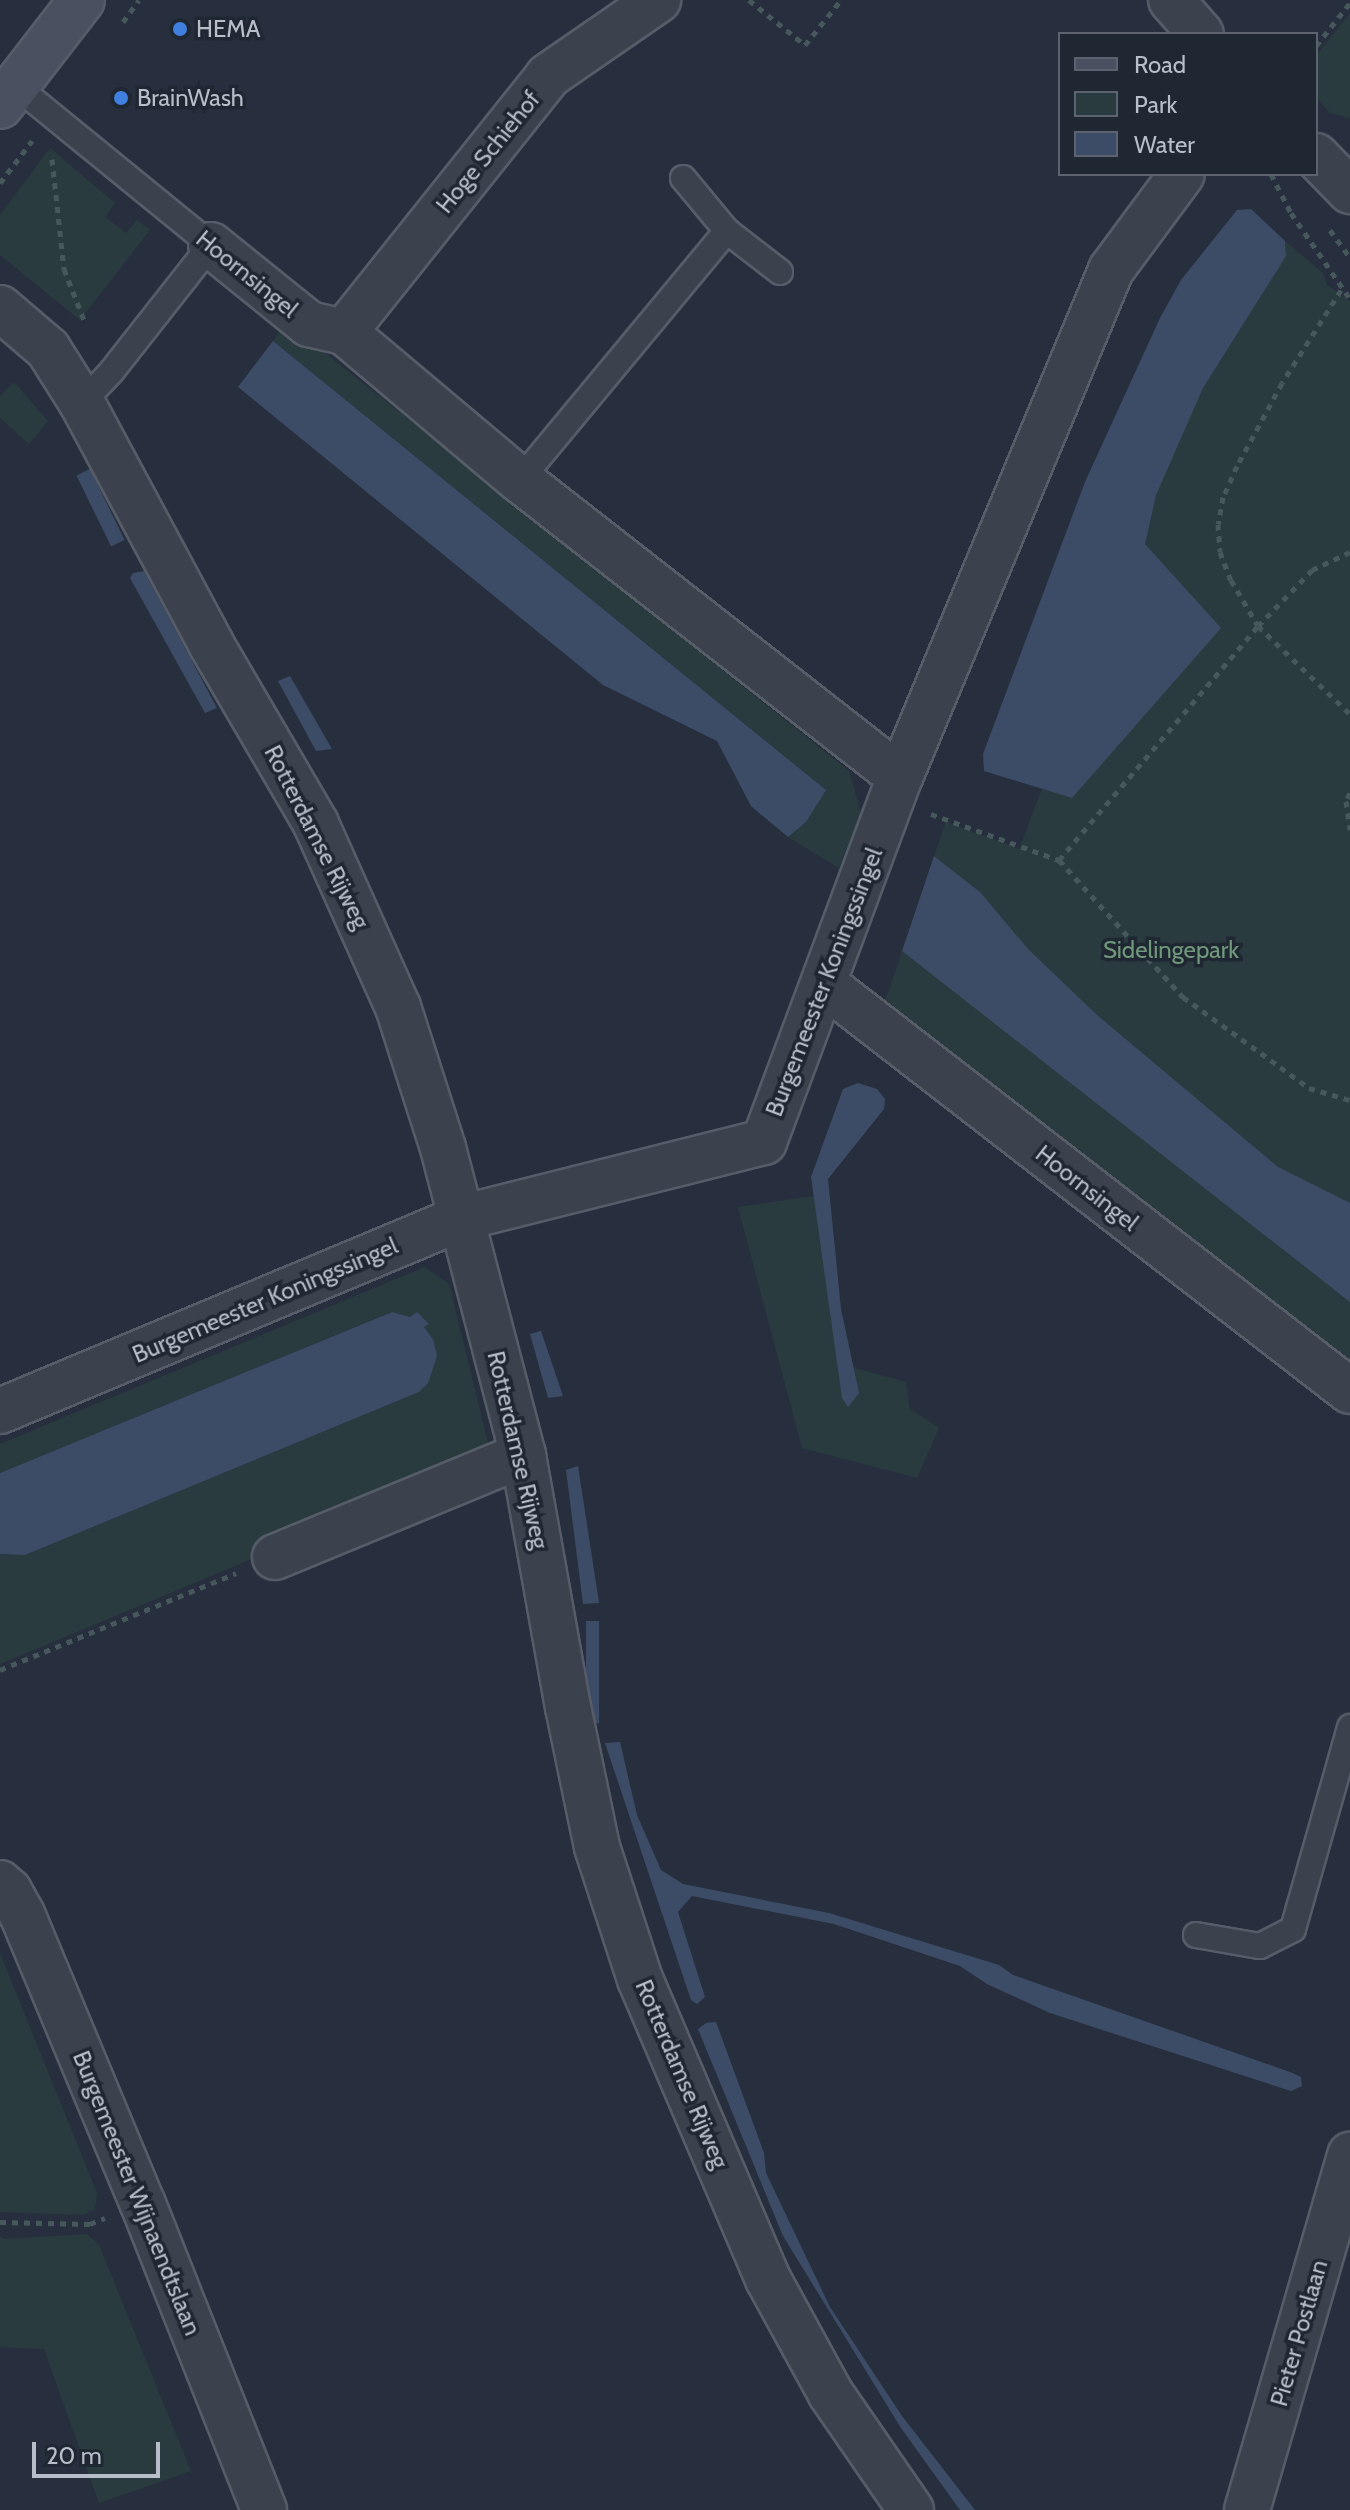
<!DOCTYPE html>
<style>
body{margin:0}
#map{position:relative;width:1350px;height:2510px;overflow:hidden;background:#272f3e;font-family:Cabin,sans-serif}
div>[style]{position:absolute}
.green>*{inset:0;background:#293b3f}
.water>*{inset:0;background:#3d4c66;transform-origin:0 0}
.path>*{height:5px;margin-top:-2.5px;transform-origin:0;background:repeating-linear-gradient(90deg,#47585c 0 6px,transparent 0 12px)}
.roads{filter:drop-shadow(2px 0 #565d69) drop-shadow(-2px 0 #565d69) drop-shadow(0 2px #565d69) drop-shadow(0 -2px #565d69)}
.lane>*{height:24px;margin:-12px;padding:0 12px;transform-origin:12px;border-radius:12px;background:#3b424e}
.street>*{height:44px;margin:-22px;padding:0 22px;transform-origin:22px;border-radius:22px;background:#3b424e}
.secondary>*{height:44px;margin:-22px;padding:0 22px;transform-origin:22px;border-radius:22px;background:#495161}
.dots>*{width:22px;height:22px;translate:-50% -50%;box-sizing:border-box;border:4px solid #1f2733;border-radius:50%}
span{translate:-50% -50%;white-space:nowrap;text-align:center;line-height:1.15;-webkit-text-stroke:7px #1f2733;paint-order:stroke}
.poi-label{font-size:24px;color:#b7bdc9}
.left{translate:0 -50%;text-align:left}
.street-label{font-size:24px;color:#b7bdc9}
.park-label{font-size:24px;color:#70987b}
.legend{position:absolute;left:1058px;top:32px;width:260px;height:144px;box-sizing:border-box;background:#1f2733;border:2px solid #5c636f;margin:0;padding:10px 14px;list-style:none;font-size:24px;color:#b7bdc9}
.legend li{display:flex;align-items:center;gap:16px;height:40px}
.legend b{width:40px;border:2px solid #5c636f}
.scale{position:absolute;left:32px;top:2442px;width:128px;height:36px;box-sizing:border-box;border:4px solid #b7bdc9;border-top:0;padding-left:10px;font-size:24px;line-height:28px;white-space:nowrap;color:#b7bdc9;-webkit-text-stroke:6px #1f2733;paint-order:stroke}
</style>
<div id="map">
<div class="green">
<i style="clip-path:polygon(1350px 13px,1350px 118px,1330px 113px,1316px 97px,1316px 56px)"></i>
<i style="clip-path:polygon(50px 148px,115px 203px,105px 217px,126px 233px,137px 220px,150px 230px,80px 320px,0 255px,0 215px)"></i>
<i style="clip-path:polygon(1285px 241px,1323px 273px,1327px 285px,1350px 301px,1350px 1368px,885px 1002px,902px 951px,961px 997px,980px 892px,934px 856px,946px 822px,1019px 849px,1081px 687px,1126px 471px,1286px 255px)"></i>
<i style="clip-path:polygon(280px 317px,849px 771px,861px 813px,839px 868px,788px 837px,806px 822px,825px 789px,273px 341px,279px 332px,272px 326px)"></i>
<i style="clip-path:polygon(14px 382px,48px 421px,29px 444px,0 418px,0 396px)"></i>
<i style="clip-path:polygon(827px 1194px,839px 1348px,855px 1368px,906px 1382px,910px 1409px,939px 1428px,917px 1478px,802px 1448px,738px 1207px)"></i>
<i style="clip-path:polygon(425px 1267px,449px 1284px,492px 1459px,0 1664px,0 1554px,25px 1555px,419px 1392px,424px 1327px,428px 1324px,417px 1312px,410px 1317px,391px 1312px,0 1473px,0 1444px)"></i>
<i style="clip-path:polygon(0 1953px,97px 2193px,95px 2209px,83px 2215px,0 2212px)"></i>
<i style="clip-path:polygon(87px 2234px,99px 2245px,191px 2471px,99px 2503px,44px 2349px,0 2347px,0 2236px,5px 2239px)"></i>
</div>
<div class="water">
<i style="clip-path:polygon(1251px 209px,1285px 241px,1286px 256px,1203px 388px,1156px 495px,1145px 544px,1221px 628px,1072px 798px,984px 771px,983px 754px,1085px 482px,1160px 318px,1181px 280px,1237px 210px)"></i>
<i style="clip-path:polygon(273px 341px,826px 790px,806px 822px,788px 837px,751px 806px,717px 741px,603px 685px,238px 387px)"></i>
<i style="left:90px;top:469px;width:79px;height:15px;rotate:64deg"></i>
<i style="clip-path:polygon(144px 571px,217px 708px,205px 713px,130px 578px,133px 573px)"></i>
<i style="clip-path:polygon(290px 676px,332px 749px,316px 751px,278px 681px)"></i>
<i style="clip-path:polygon(934px 856px,980px 892px,1028px 949px,1097px 1015px,1278px 1167px,1350px 1203px,1350px 1302px,902px 951px)"></i>
<i style="clip-path:polygon(858px 1083px,877px 1089px,885px 1099px,884px 1109px,828px 1179px,841px 1309px,859px 1393px,848px 1407px,842px 1398px,811px 1177px,843px 1089px)"></i>
<i style="clip-path:polygon(392px 1312px,410px 1317px,417px 1312px,429px 1324px,424px 1327px,433px 1339px,437px 1356px,428px 1383px,419px 1392px,25px 1555px,0 1554px,0 1473px)"></i>
<i style="clip-path:polygon(541px 1331px,563px 1396px,548px 1398px,530px 1334px)"></i>
<i style="clip-path:polygon(578px 1466px,599px 1603px,583px 1604px,566px 1470px)"></i>
<i style="left:586px;top:1621px;width:13px;height:102px"></i>
<i style="clip-path:polygon(620px 1742px,637px 1815px,661px 1870px,683px 1884px,829px 1913px,999px 1965px,1013px 1975px,1290px 2072px,1301px 2077px,1302px 2086px,1291px 2091px,1050px 2013px,987px 1984px,960px 1966px,834px 1924px,692px 1896px,678px 1912px,705px 1997px,697px 2004px,691px 2000px,605px 1743px)"></i>
<i style="clip-path:polygon(716px 2022px,764px 2153px,766px 2173px,830px 2307px,902px 2416px,975px 2510px,960px 2510px,901px 2428px,783px 2236px,698px 2029px,706px 2023px)"></i>
</div>
<div class="path">
<i style="left:749px;top:0;width:72px;rotate:38.8deg"></i>
<i style="left:805px;top:45px;width:58px;rotate:-51.3deg"></i>
<i style="left:123px;top:22px;width:27px;rotate:-54deg"></i>
<i style="left:1316px;top:46px;width:55px;rotate:-51.7deg"></i>
<i style="left:52px;top:159px;width:111px;rotate:83.8deg"></i>
<i style="left:64px;top:269px;width:55px;rotate:68.6deg"></i>
<i style="left:1271px;top:174px;width:44px;rotate:62.9deg"></i>
<i style="left:1291px;top:213px;width:104px;rotate:55.5deg"></i>
<i style="left:0;top:183px;width:53px;rotate:-52.7deg"></i>
<i style="left:1330px;top:230px;width:34px;rotate:54deg"></i>
<i style="left:1341px;top:290px;width:110px;rotate:122.4deg"></i>
<i style="left:1282px;top:383px;width:94px;rotate:118.5deg"></i>
<i style="left:1237px;top:466px;width:34px;rotate:114deg"></i>
<i style="left:1223px;top:497px;width:27px;rotate:100deg"></i>
<i style="left:1218px;top:524px;width:28px;rotate:86deg"></i>
<i style="left:1220px;top:552px;width:30px;rotate:69deg"></i>
<i style="left:1231px;top:580px;width:53px;rotate:59.6deg"></i>
<i style="left:1258px;top:626px;width:127px;rotate:43.7deg"></i>
<i style="left:1350px;top:793px;width:9px;rotate:117deg"></i>
<i style="left:1346px;top:801px;width:29px;rotate:82deg"></i>
<i style="left:931px;top:814px;width:136px;rotate:19.8deg"></i>
<i style="left:1059px;top:860px;width:185px;rotate:47.9deg"></i>
<i style="left:1183px;top:997px;width:155px;rotate:35.8deg"></i>
<i style="left:1309px;top:1088px;width:43px;rotate:16.3deg"></i>
<i style="left:1059px;top:860px;width:307px;rotate:-49.6deg"></i>
<i style="left:1258px;top:626px;width:78px;rotate:-46deg"></i>
<i style="left:1312px;top:570px;width:42px;rotate:-25.3deg"></i>
<i style="left:0;top:1670px;width:255px;rotate:-22.3deg"></i>
<i style="left:0;top:2222px;width:90px;rotate:1.3deg"></i>
<i style="left:90px;top:2224px;width:16px;rotate:-22deg"></i>
</div>
<div class="roads">
<div class="lane">
<i style="left:16px;top:86px;width:252px;rotate:39.2deg"></i>
<i style="left:211px;top:245px;width:160px;rotate:128.2deg"></i>
<i style="left:112px;top:371px;width:44px;rotate:133.2deg"></i>
<i style="left:683px;top:178px;width:69px;rotate:50.3deg"></i>
<i style="left:727px;top:231px;width:67px;rotate:37.7deg"></i>
<i style="left:520px;top:480px;width:324px;rotate:-50.3deg"></i>
<i style="left:1196px;top:1935px;width:65px;rotate:9.8deg"></i>
<i style="left:1260px;top:1946px;width:37px;rotate:-27deg"></i>
<i style="left:1293px;top:1929px;width:210px;rotate:-74.2deg"></i>
</div>
<div class="street">
<i style="left:1171px;top:0;width:45px;rotate:48.6deg"></i>
<i style="left:1316px;top:156px;width:49px;rotate:45.8deg"></i>
<i style="left:211px;top:245px;width:126px;rotate:38.9deg"></i>
<i style="left:309px;top:324px;width:36px;rotate:13deg"></i>
<i style="left:344px;top:332px;width:230px;rotate:40.1deg"></i>
<i style="left:520px;top:480px;width:482px;rotate:38deg"></i>
<i style="left:0;top:308px;width:63px;rotate:40.5deg"></i>
<i style="left:48px;top:349px;width:64px;rotate:57.8deg"></i>
<i style="left:82px;top:403px;width:273px;rotate:61.8deg"></i>
<i style="left:211px;top:644px;width:208px;rotate:59.7deg"></i>
<i style="left:316px;top:824px;width:201px;rotate:65.9deg"></i>
<i style="left:398px;top:1007px;width:148px;rotate:72.3deg"></i>
<i style="left:443px;top:1148px;width:317px;rotate:75.4deg"></i>
<i style="left:523px;top:1455px;width:256px;rotate:79.9deg"></i>
<i style="left:568px;top:1707px;width:143px;rotate:78.3deg"></i>
<i style="left:597px;top:1847px;width:139px;rotate:72deg"></i>
<i style="left:640px;top:1979px;width:326px;rotate:66.9deg"></i>
<i style="left:768px;top:2279px;width:131px;rotate:61.3deg"></i>
<i style="left:831px;top:2394px;width:141px;rotate:55.4deg"></i>
<i style="left:344px;top:332px;width:327px;rotate:-51.4deg"></i>
<i style="left:548px;top:76px;width:134px;rotate:-34.6deg"></i>
<i style="left:824px;top:984px;width:665px;rotate:37.73deg"></i>
<i style="left:0;top:1411px;width:500px;rotate:-22.7deg"></i>
<i style="left:461px;top:1218px;width:312px;rotate:-14.1deg"></i>
<i style="left:764px;top:1142px;width:390px;rotate:-69.6deg"></i>
<i style="left:900px;top:777px;width:549px;rotate:-67.4deg"></i>
<i style="left:1111px;top:270px;width:119px;rotate:-53.5deg"></i>
<i style="left:275px;top:1557px;width:268px;rotate:-22.4deg"></i>
<i style="left:0;top:1883px;width:12px;rotate:42deg"></i>
<i style="left:9px;top:1891px;width:26px;rotate:61deg"></i>
<i style="left:22px;top:1914px;width:314px;rotate:67.4deg"></i>
<i style="left:143px;top:2204px;width:329px;rotate:68.4deg"></i>
<i style="left:1247px;top:2510px;width:370px;rotate:-73.8deg"></i>
</div>
<div class="secondary">
<i style="left:0;top:106px;width:134px;rotate:-52.3deg"></i>
</div>
</div>
<div class="dots">
<i style="left:180px;top:29px;background:#3f7fe0"></i>
<i style="left:121px;top:98px;background:#3f7fe0"></i>
</div>
<div class="poi-label">
<span class="left" style="left:196px;top:29px">HEMA</span>
<span class="left" style="left:137px;top:98px">BrainWash</span>
</div>
<div class="street-label">
<span style="left:488px;top:152px;rotate:-51deg">Hoge Schiehof</span>
<span style="left:247px;top:274px;rotate:39deg">Hoornsingel</span>
<span style="left:317px;top:837px;rotate:63deg">Rotterdamse Rijweg</span>
<span style="left:824px;top:982px;rotate:-69deg">Burgemeester Koningssingel</span>
<span style="left:1087px;top:1188px;rotate:38deg">Hoornsingel</span>
<span style="left:265px;top:1300px;rotate:-23deg">Burgemeester Koningssingel</span>
<span style="left:518px;top:1450px;rotate:77deg">Rotterdamse Rijweg</span>
<span style="left:682px;top:2074px;rotate:67deg">Rotterdamse Rijweg</span>
<span style="left:137px;top:2193px;rotate:68deg">Burgemeester Wijnaendtslaan</span>
<span style="left:1299px;top:2333px;rotate:-74deg">Pieter Postlaan</span>
</div>
<div class="park-label">
<span style="left:1171px;top:950px">Sidelingepark</span>
</div>
<ul class="legend">
<li><b style="height:10px;background:#495161"></b>Road</li>
<li><b style="height:22px;background:#293b3f"></b>Park</li>
<li><b style="height:22px;background:#3d4c66"></b>Water</li>
</ul>
<div class="scale">20 m</div>
</div>
